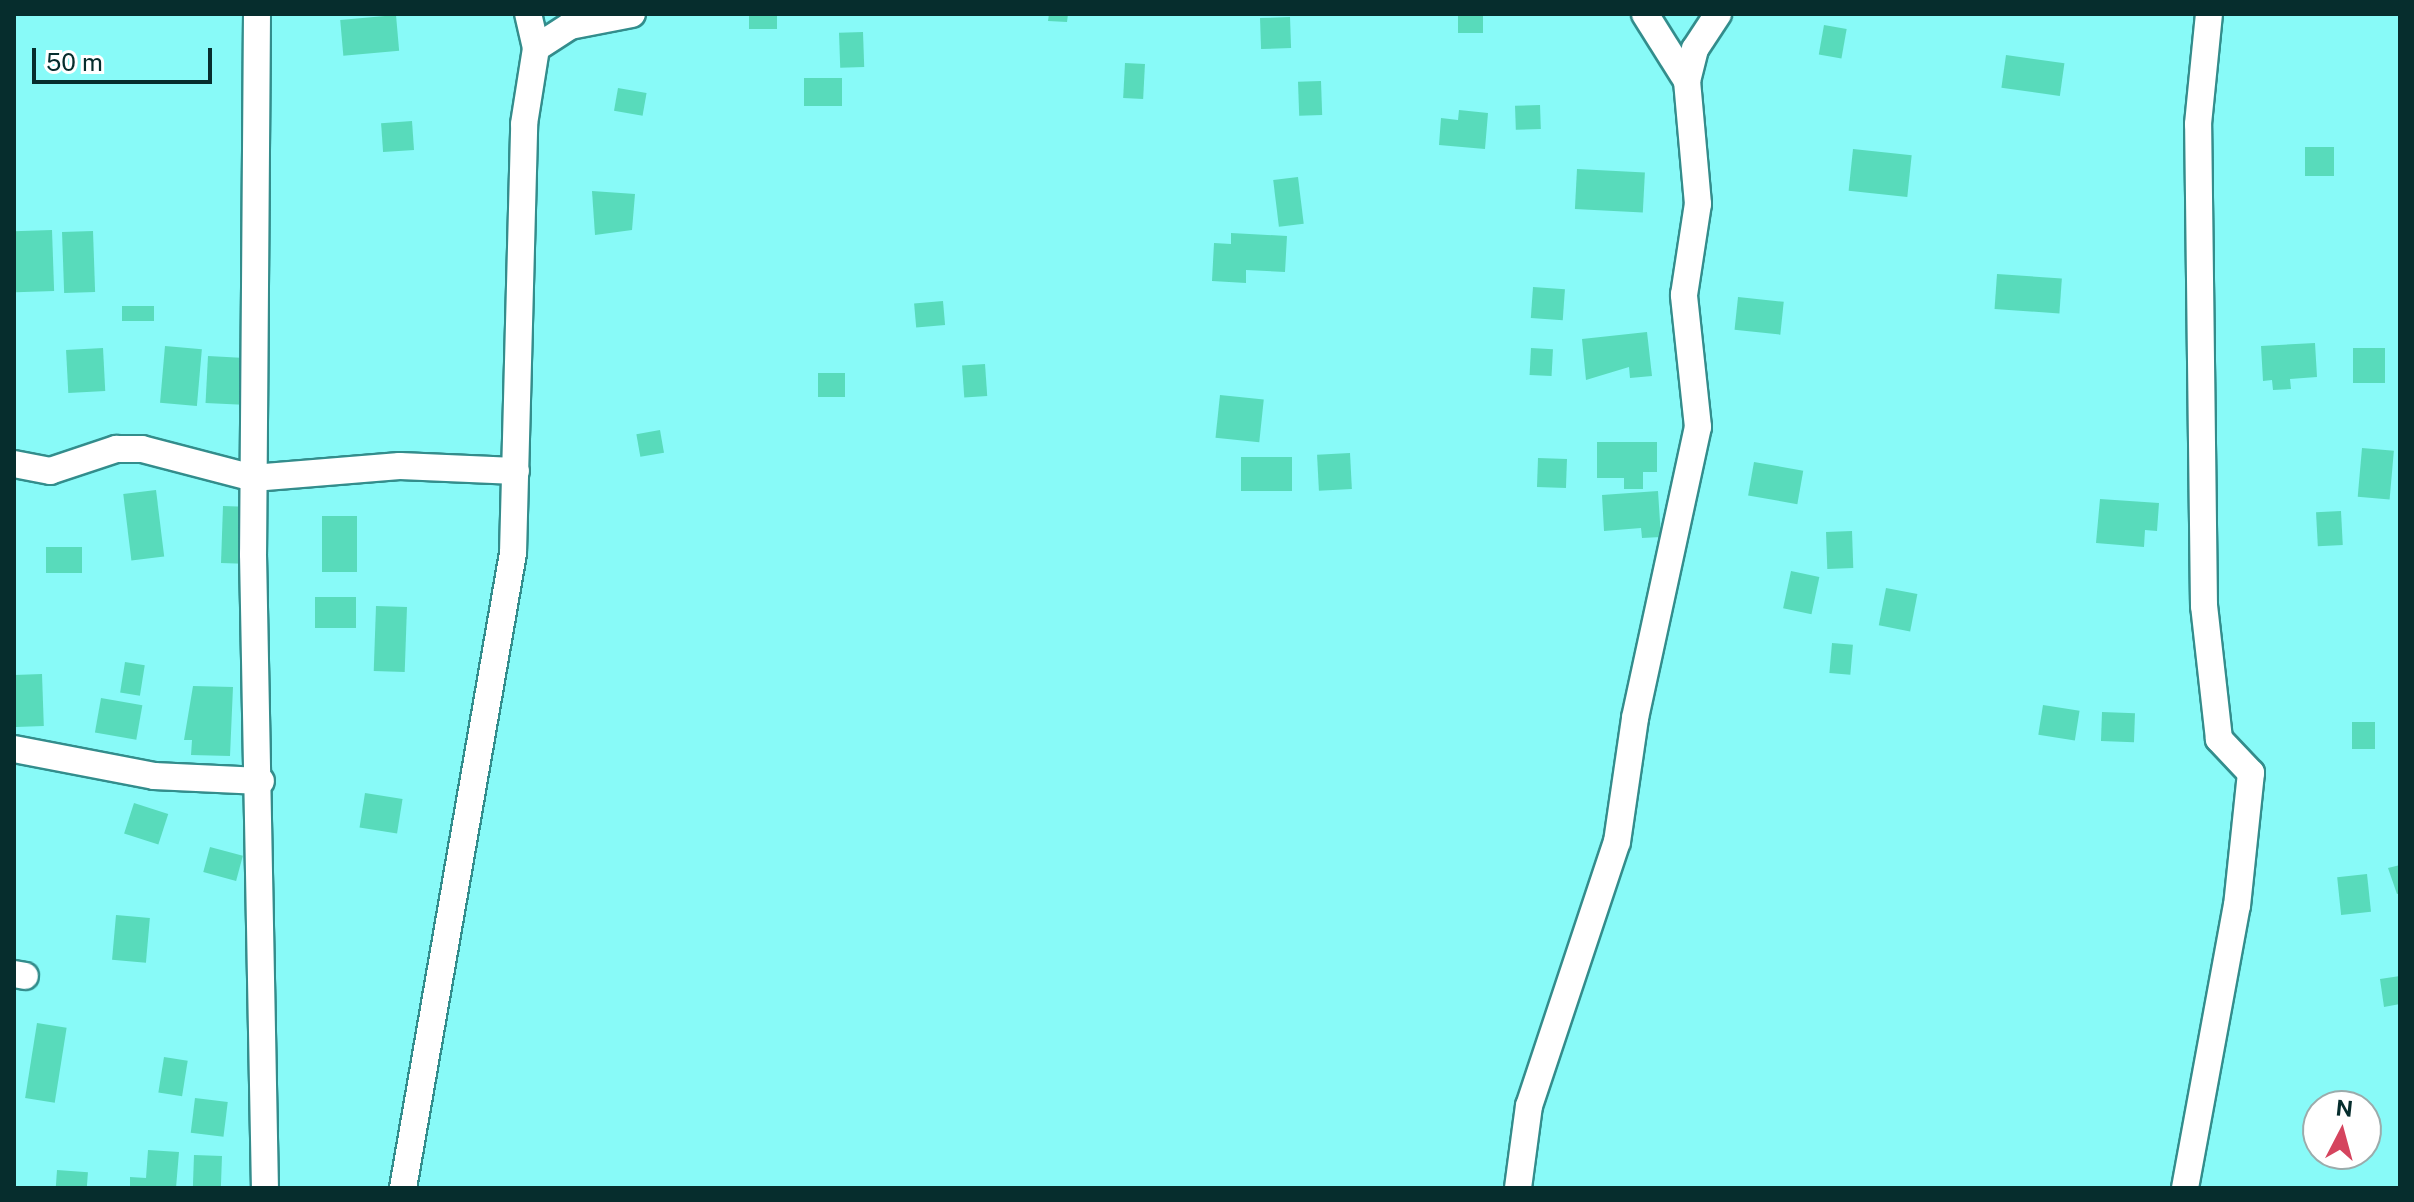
<!DOCTYPE html>
<style>
body{margin:0}
#map{position:relative;width:2414px;height:1202px;overflow:hidden;background:#88faf8;font-family:"Public Sans",sans-serif}
div>[style]{position:absolute}
.building>*{inset:0;background:#58dbbb;transform-origin:0 0}
.roads{filter:drop-shadow(2px 0 #338d8c) drop-shadow(-2px 0 #338d8c) drop-shadow(0 2px #338d8c) drop-shadow(0 -2px #338d8c)}
.street>*{height:26px;margin:-13px;padding:0 13px;transform-origin:13px;border-radius:13px;background:#fff}
span{translate:-50% -50%;white-space:nowrap;text-align:center;line-height:1.15;-webkit-text-stroke:6px #fff;paint-order:stroke}
.frame{position:absolute;inset:0;border:16px solid #062d2d;pointer-events:none}
.north{position:absolute;left:2302px;top:1090px;width:80px;height:80px;box-sizing:border-box;background:#fff;border:2px solid #9babab;border-radius:50%;rotate:6deg;font-size:22px;font-weight:700;line-height:32px;text-align:center;color:#062d2d}
.north::after{content:'';display:block;margin:auto;width:28px;height:36px;background:#d5445e;clip-path:polygon(50% 0,100% 100%,50% 72%,0 100%)}
.scale{position:absolute;left:32px;top:48px;width:180px;height:36px;box-sizing:border-box;border:4px solid #062d2d;border-top:0;padding-left:10px;font-size:24px;line-height:28px;white-space:nowrap;color:#062d2d;-webkit-text-stroke:6px #fff;paint-order:stroke}
</style>
<div id="map">
<div class="building">
<i style="left:749px;top:14px;width:28px;height:15px"></i>
<i style="clip-path:polygon(1049px 14px,1068px 14px,1067px 22px,1048px 21px)"></i>
<i style="left:1458px;top:14px;width:25px;height:19px"></i>
<i style="left:396px;top:15px;width:36px;height:56px;rotate:85deg"></i>
<i style="left:1290px;top:17px;width:31px;height:30px;rotate:88deg"></i>
<i style="left:1824px;top:25px;width:23px;height:30px;rotate:10deg"></i>
<i style="left:863px;top:32px;width:35px;height:24px;rotate:88deg"></i>
<i style="left:2006px;top:55px;width:59px;height:33px;rotate:8deg"></i>
<i style="left:1125px;top:63px;width:20px;height:35px;rotate:3deg"></i>
<i style="left:804px;top:78px;width:38px;height:28px"></i>
<i style="left:1321px;top:81px;width:34px;height:23px;rotate:88deg"></i>
<i style="left:618px;top:88px;width:29px;height:23px;rotate:10deg"></i>
<i style="left:1540px;top:105px;width:24px;height:25px;rotate:88deg"></i>
<i style="clip-path:polygon(1459px 110px,1488px 113px,1485px 149px,1439px 145px,1441px 118px,1458px 120px)"></i>
<i style="left:412px;top:121px;width:29px;height:31px;rotate:86deg"></i>
<i style="left:2305px;top:147px;width:29px;height:29px"></i>
<i style="left:1853px;top:149px;width:59px;height:42px;rotate:6deg"></i>
<i style="left:1577px;top:169px;width:68px;height:40px;rotate:3deg"></i>
<i style="left:1298px;top:177px;width:47px;height:25px;rotate:83deg"></i>
<i style="clip-path:polygon(592px 191px,635px 194px,632px 230px,595px 235px)"></i>
<i style="left:52px;top:230px;width:61px;height:38px;rotate:88deg"></i>
<i style="left:93px;top:231px;width:61px;height:31px;rotate:88deg"></i>
<i style="clip-path:polygon(1231px 233px,1287px 236px,1285px 272px,1246px 270px,1246px 283px,1212px 281px,1214px 243px,1231px 244px)"></i>
<i style="left:1997px;top:274px;width:65px;height:35px;rotate:4deg"></i>
<i style="left:1533px;top:287px;width:32px;height:31px;rotate:4deg"></i>
<i style="left:1738px;top:297px;width:46px;height:33px;rotate:6deg"></i>
<i style="left:943px;top:301px;width:24px;height:29px;rotate:85deg"></i>
<i style="left:122px;top:306px;width:32px;height:15px"></i>
<i style="clip-path:polygon(1647px 332px,1652px 376px,1630px 378px,1629px 367px,1586px 380px,1582px 339px)"></i>
<i style="clip-path:polygon(2315px 343px,2317px 377px,2290px 379px,2291px 389px,2273px 390px,2272px 380px,2263px 381px,2261px 346px)"></i>
<i style="left:165px;top:346px;width:37px;height:57px;rotate:5deg"></i>
<i style="left:103px;top:348px;width:43px;height:37px;rotate:87deg"></i>
<i style="left:1531px;top:348px;width:22px;height:27px;rotate:3deg"></i>
<i style="left:2353px;top:348px;width:32px;height:35px"></i>
<i style="left:208px;top:356px;width:37px;height:47px;rotate:3deg"></i>
<i style="left:985px;top:364px;width:32px;height:23px;rotate:86deg"></i>
<i style="left:818px;top:373px;width:27px;height:24px"></i>
<i style="left:1220px;top:395px;width:44px;height:43px;rotate:6deg"></i>
<i style="left:660px;top:430px;width:23px;height:24px;rotate:80deg"></i>
<i style="clip-path:polygon(1597px 442px,1657px 442px,1657px 472px,1643px 472px,1643px 489px,1624px 489px,1624px 478px,1597px 478px)"></i>
<i style="left:2362px;top:448px;width:32px;height:49px;rotate:5deg"></i>
<i style="left:1350px;top:453px;width:36px;height:33px;rotate:87deg"></i>
<i style="left:1241px;top:457px;width:51px;height:34px"></i>
<i style="left:1538px;top:458px;width:29px;height:29px;rotate:2deg"></i>
<i style="left:1754px;top:462px;width:50px;height:34px;rotate:10deg"></i>
<i style="left:156px;top:490px;width:67px;height:33px;rotate:83deg"></i>
<i style="clip-path:polygon(1658px 491px,1661px 537px,1642px 538px,1641px 528px,1604px 531px,1602px 495px)"></i>
<i style="clip-path:polygon(2100px 499px,2159px 503px,2157px 531px,2145px 530px,2144px 547px,2096px 543px)"></i>
<i style="left:223px;top:506px;width:30px;height:57px;rotate:2deg"></i>
<i style="left:2341px;top:511px;width:34px;height:25px;rotate:87deg"></i>
<i style="left:322px;top:516px;width:35px;height:56px"></i>
<i style="left:1852px;top:531px;width:37px;height:26px;rotate:88deg"></i>
<i style="left:82px;top:547px;width:26px;height:36px;rotate:90deg"></i>
<i style="left:1791px;top:571px;width:29px;height:38px;rotate:12deg"></i>
<i style="left:1886px;top:588px;width:32px;height:38px;rotate:11deg"></i>
<i style="left:315px;top:597px;width:41px;height:31px"></i>
<i style="left:376px;top:606px;width:31px;height:65px;rotate:2deg"></i>
<i style="left:1832px;top:643px;width:21px;height:30px;rotate:5deg"></i>
<i style="left:125px;top:662px;width:20px;height:31px;rotate:9deg"></i>
<i style="left:42px;top:674px;width:52px;height:28px;rotate:88deg"></i>
<i style="clip-path:polygon(193px 686px,233px 687px,230px 756px,191px 755px,192px 740px,184px 740px)"></i>
<i style="left:101px;top:698px;width:42px;height:35px;rotate:10deg"></i>
<i style="left:2043px;top:705px;width:37px;height:30px;rotate:9deg"></i>
<i style="left:2102px;top:712px;width:33px;height:29px;rotate:2deg"></i>
<i style="left:2352px;top:722px;width:23px;height:27px"></i>
<i style="left:365px;top:793px;width:38px;height:35px;rotate:9deg"></i>
<i style="left:134px;top:803px;width:36px;height:32px;rotate:18deg"></i>
<i style="left:210px;top:847px;width:34px;height:26px;rotate:15deg"></i>
<i style="clip-path:polygon(2400px 865px,2400px 893px,2397px 894px,2388px 868px)"></i>
<i style="left:2367px;top:874px;width:38px;height:30px;rotate:84deg"></i>
<i style="left:116px;top:915px;width:34px;height:45px;rotate:5deg"></i>
<i style="clip-path:polygon(2400px 976px,2400px 1004px,2384px 1007px,2380px 979px)"></i>
<i style="left:37px;top:1023px;width:30px;height:76px;rotate:9deg"></i>
<i style="left:164px;top:1057px;width:24px;height:36px;rotate:9deg"></i>
<i style="left:195px;top:1098px;width:33px;height:35px;rotate:7deg"></i>
<i style="clip-path:polygon(148px 1150px,179px 1152px,176px 1188px,130px 1188px,130px 1177px,146px 1178px)"></i>
<i style="left:194px;top:1155px;width:28px;height:31px;rotate:2deg"></i>
<i style="left:57px;top:1170px;width:31px;height:18px;rotate:4deg"></i>
</div>
<div class="roads">
<div class="street">
<i style="left:257px;top:14px;width:540px;rotate:90.42deg"></i>
<i style="left:253px;top:554px;width:634px;rotate:88.92deg"></i>
<i style="left:1645px;top:14px;width:79px;rotate:57.9deg"></i>
<i style="left:536px;top:48px;width:40px;rotate:-32.9deg"></i>
<i style="left:570px;top:26px;width:63px;rotate:-11deg"></i>
<i style="left:14px;top:464px;width:37px;rotate:11deg"></i>
<i style="left:50px;top:471px;width:70px;rotate:-18.4deg"></i>
<i style="left:116px;top:449px;width:26px"></i>
<i style="left:142px;top:449px;width:115px;rotate:14.6deg"></i>
<i style="left:253px;top:478px;width:147px;rotate:-4.7deg"></i>
<i style="left:400px;top:466px;width:116px;rotate:2.5deg"></i>
<i style="left:14px;top:749px;width:143px;rotate:10.9deg"></i>
<i style="left:154px;top:776px;width:107px;rotate:2.7deg"></i>
<i style="left:14px;top:974px;width:11px;rotate:10deg"></i>
<i style="left:403px;top:1188px;width:644px;rotate:-80.17deg"></i>
<i style="left:513px;top:553px;width:429px;rotate:-88.5deg"></i>
<i style="left:524px;top:124px;width:77px;rotate:-81deg"></i>
<i style="left:536px;top:48px;width:35px;rotate:-103deg"></i>
<i style="left:1518px;top:1188px;width:83px;rotate:-82.4deg"></i>
<i style="left:1529px;top:1106px;width:278px;rotate:-71.6deg"></i>
<i style="left:1617px;top:842px;width:125px;rotate:-81.7deg"></i>
<i style="left:1635px;top:718px;width:298px;rotate:-77.8deg"></i>
<i style="left:1698px;top:427px;width:133px;rotate:-96.1deg"></i>
<i style="left:1684px;top:295px;width:92px;rotate:-81.3deg"></i>
<i style="left:1698px;top:204px;width:123px;rotate:-95.1deg"></i>
<i style="left:1687px;top:81px;width:33px;rotate:-76deg"></i>
<i style="left:1695px;top:49px;width:42px;rotate:-56.7deg"></i>
<i style="left:2185px;top:1188px;width:287px;rotate:-79.6deg"></i>
<i style="left:2237px;top:906px;width:134px;rotate:-84deg"></i>
<i style="left:2251px;top:773px;width:47px;rotate:-133.3deg"></i>
<i style="left:2219px;top:739px;width:134px;rotate:-96.4deg"></i>
<i style="left:2204px;top:606px;width:482px;rotate:-90.7deg"></i>
<i style="left:2198px;top:124px;width:111px;rotate:-84.3deg"></i>
</div>
</div>
<div class="frame"></div>
<div class="north">N</div>
<div class="scale">50 m</div>
</div>
